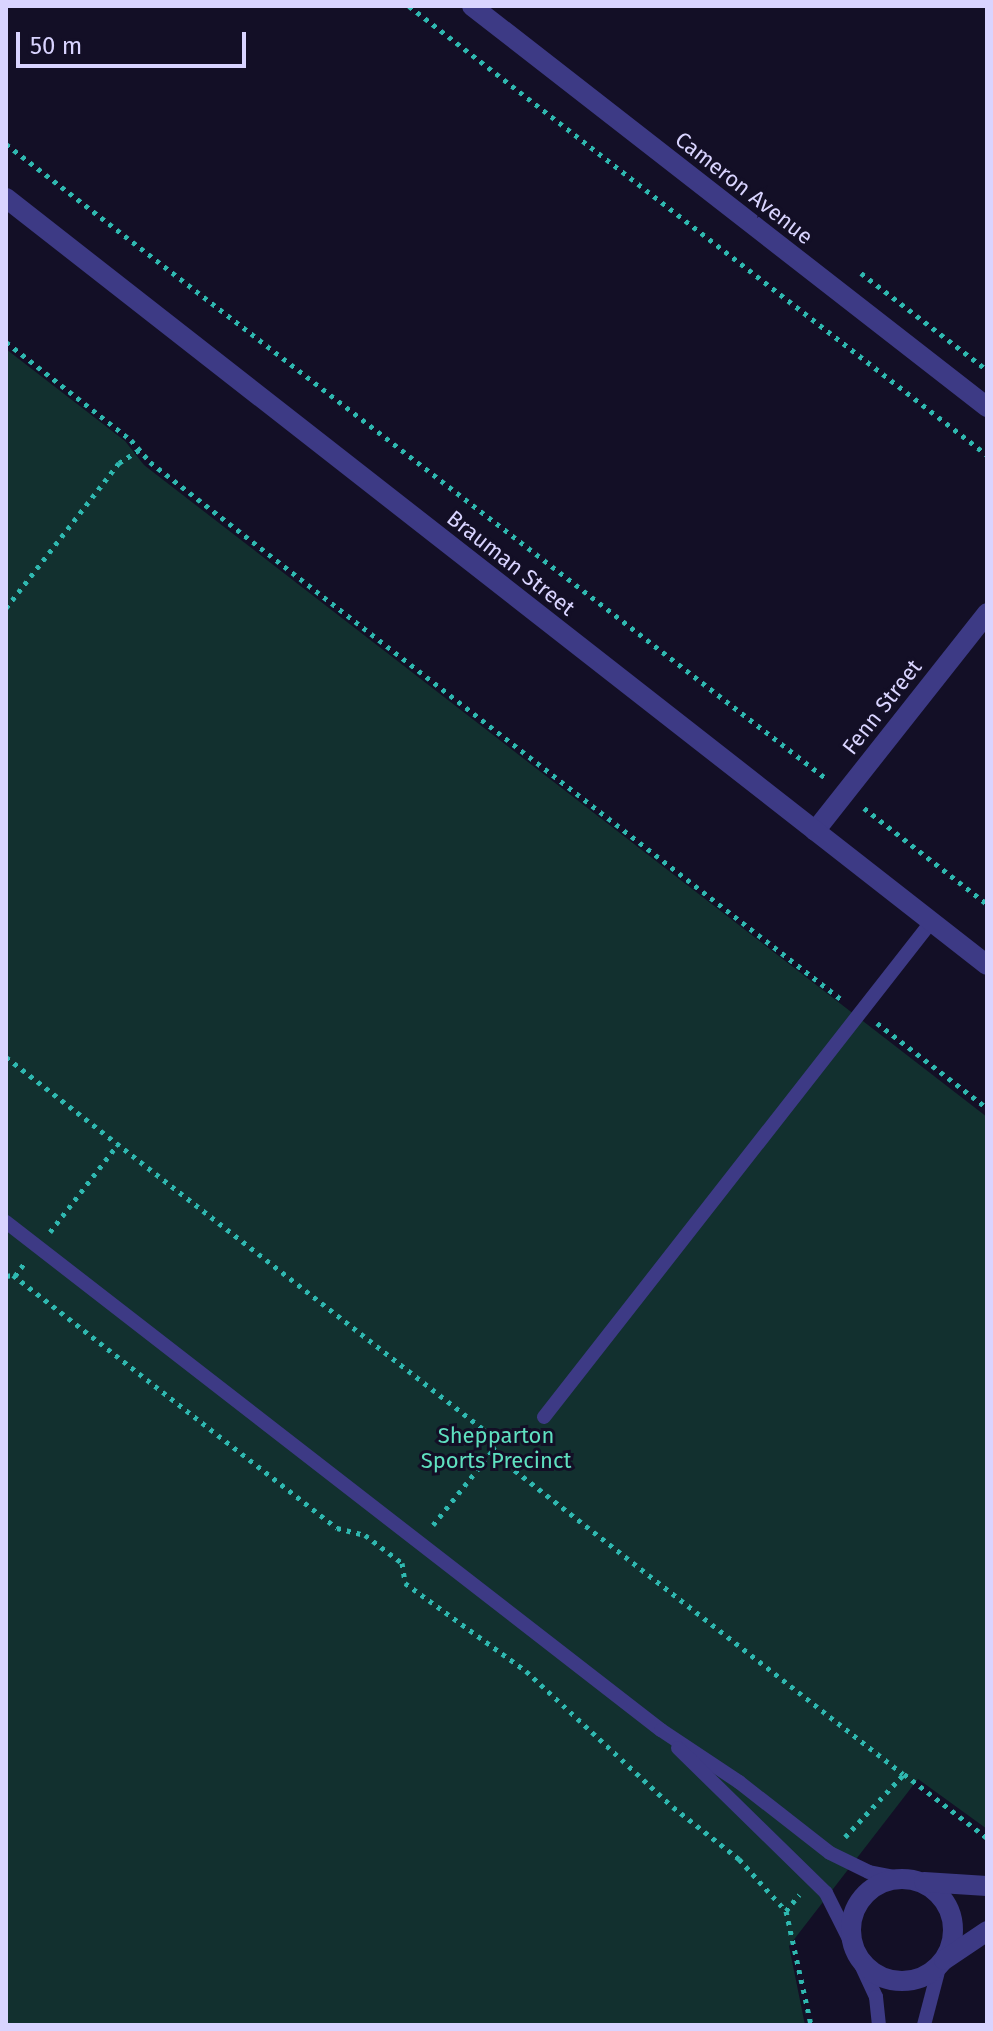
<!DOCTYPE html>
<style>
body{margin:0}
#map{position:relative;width:993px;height:2031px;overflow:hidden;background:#130f26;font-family:"Fira Sans",sans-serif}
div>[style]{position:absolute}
.green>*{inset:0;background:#12302f}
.path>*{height:5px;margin-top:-2.5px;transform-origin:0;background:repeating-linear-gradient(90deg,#2fb8b0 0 4px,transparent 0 10px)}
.service>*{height:14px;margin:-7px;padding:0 7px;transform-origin:7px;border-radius:7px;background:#3d3a85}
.minor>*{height:20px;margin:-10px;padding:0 10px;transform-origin:10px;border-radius:10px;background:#3d3a85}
.minor>.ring{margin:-10px;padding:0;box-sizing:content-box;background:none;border:20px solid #3d3a85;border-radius:50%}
.tertiary>*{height:20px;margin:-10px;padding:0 10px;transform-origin:10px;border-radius:10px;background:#3d3a85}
span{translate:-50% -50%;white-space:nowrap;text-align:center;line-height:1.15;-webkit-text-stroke:6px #130f26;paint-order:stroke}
.street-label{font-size:22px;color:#d9d4ff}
.park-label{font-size:22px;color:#5fe0c0}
.frame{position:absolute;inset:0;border:8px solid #d9d4ff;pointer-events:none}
.scale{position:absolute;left:16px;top:32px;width:230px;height:36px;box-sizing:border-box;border:4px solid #d9d4ff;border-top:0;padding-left:10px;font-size:24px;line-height:28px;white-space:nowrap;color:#d9d4ff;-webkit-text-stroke:6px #130f26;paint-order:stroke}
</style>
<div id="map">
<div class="green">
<i style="clip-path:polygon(6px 349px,125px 441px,144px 465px,987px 1117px,987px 1829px,918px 1779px,789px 1946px,805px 2025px,6px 2025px)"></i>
</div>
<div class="path">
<i style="left:409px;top:6px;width:732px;rotate:37.84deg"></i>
<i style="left:6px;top:144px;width:1039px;rotate:37.73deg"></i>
<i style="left:861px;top:273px;width:159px;rotate:37.6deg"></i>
<i style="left:6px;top:342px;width:159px;rotate:38.1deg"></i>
<i style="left:131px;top:440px;width:29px;rotate:49deg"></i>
<i style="left:150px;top:462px;width:877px;rotate:37.86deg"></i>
<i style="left:6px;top:608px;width:184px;rotate:-52.1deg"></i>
<i style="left:119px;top:463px;width:24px;rotate:-33deg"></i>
<i style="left:864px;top:808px;width:156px;rotate:38deg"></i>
<i style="left:877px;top:1023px;width:139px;rotate:37.7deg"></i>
<i style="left:6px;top:1057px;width:605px;rotate:37.95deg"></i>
<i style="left:483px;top:1429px;width:33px;rotate:61deg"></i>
<i style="left:499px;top:1458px;width:513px;rotate:38.03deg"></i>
<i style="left:50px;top:1232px;width:111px;rotate:-52.3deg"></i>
<i style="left:6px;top:1276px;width:7px;rotate:-8deg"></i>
<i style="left:13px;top:1275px;width:411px;rotate:38deg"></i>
<i style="left:337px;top:1528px;width:29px;rotate:14deg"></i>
<i style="left:365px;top:1535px;width:46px;rotate:37.1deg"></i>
<i style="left:402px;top:1563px;width:20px;rotate:81deg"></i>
<i style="left:405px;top:1583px;width:150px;rotate:36deg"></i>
<i style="left:526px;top:1671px;width:200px;rotate:42.8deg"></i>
<i style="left:673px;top:1807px;width:84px;rotate:38.2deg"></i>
<i style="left:739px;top:1859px;width:70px;rotate:47.9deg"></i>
<i style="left:786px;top:1911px;width:21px;rotate:-51deg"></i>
<i style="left:15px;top:1276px;width:19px;rotate:-54deg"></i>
<i style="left:433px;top:1525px;width:96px;rotate:-51.3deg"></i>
<i style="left:845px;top:1837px;width:86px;rotate:-46.9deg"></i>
<i style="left:904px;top:1774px;width:105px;rotate:37.6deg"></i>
<i style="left:786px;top:1911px;width:117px;rotate:77.6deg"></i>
</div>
<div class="service">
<i style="left:6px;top:1222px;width:829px;rotate:37.8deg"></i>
<i style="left:661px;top:1730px;width:94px;rotate:33.7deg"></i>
<i style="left:739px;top:1782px;width:115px;rotate:38deg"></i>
<i style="left:830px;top:1853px;width:43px;rotate:26deg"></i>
<i style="left:869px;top:1872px;width:33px;rotate:11deg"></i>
<i style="left:544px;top:1417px;width:630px;rotate:-51.97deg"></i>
<i style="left:678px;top:1748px;width:207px;rotate:44.4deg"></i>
<i style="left:826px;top:1893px;width:60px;rotate:63.4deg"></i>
<i style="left:857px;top:1956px;width:45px;rotate:65.1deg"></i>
<i style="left:876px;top:1997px;width:28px;rotate:84deg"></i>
<i style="left:924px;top:2025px;width:63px;rotate:-75.3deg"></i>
</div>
<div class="minor">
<i style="left:472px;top:6px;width:653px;rotate:37.91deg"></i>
<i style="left:815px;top:831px;width:278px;rotate:-51.7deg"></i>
<i class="ring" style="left:851px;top:1879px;width:82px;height:82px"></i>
<i style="left:924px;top:1882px;width:63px;rotate:3.6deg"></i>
<i style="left:944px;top:1960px;width:52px;rotate:-34deg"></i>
</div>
<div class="tertiary">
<i style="left:6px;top:198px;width:1245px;rotate:38.02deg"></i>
</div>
<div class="street-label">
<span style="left:744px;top:188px;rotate:38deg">Cameron Avenue</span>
<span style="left:511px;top:563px;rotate:38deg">Brauman Street</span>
<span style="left:882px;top:707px;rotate:-52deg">Fenn Street</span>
</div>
<div class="park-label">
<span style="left:496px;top:1448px">Shepparton<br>Sports Precinct</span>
</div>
<div class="frame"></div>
<div class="scale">50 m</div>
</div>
